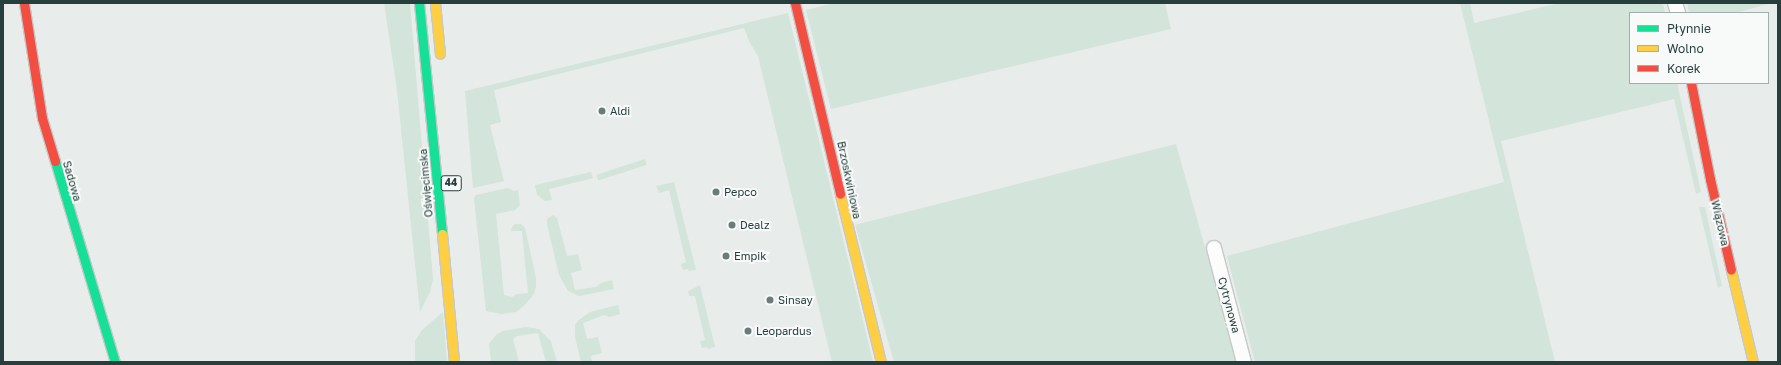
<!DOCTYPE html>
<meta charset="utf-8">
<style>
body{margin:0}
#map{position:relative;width:1781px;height:365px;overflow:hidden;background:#e8eceb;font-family:"Golos Text",sans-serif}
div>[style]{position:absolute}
.green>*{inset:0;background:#d3e4da;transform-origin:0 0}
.roads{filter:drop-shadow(1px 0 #c5c9c8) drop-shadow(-1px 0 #c5c9c8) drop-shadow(0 1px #c5c9c8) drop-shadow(0 -1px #c5c9c8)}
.street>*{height:14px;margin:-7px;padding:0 7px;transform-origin:7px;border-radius:7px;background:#fcfcfc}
.fast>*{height:9px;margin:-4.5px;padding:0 4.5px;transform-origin:4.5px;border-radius:4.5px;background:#16e098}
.slow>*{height:9px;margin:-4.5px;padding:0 4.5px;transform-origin:4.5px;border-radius:4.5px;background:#ffcf43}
.jam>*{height:9px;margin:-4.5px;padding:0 4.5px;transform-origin:4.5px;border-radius:4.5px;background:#f24e42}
.dots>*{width:11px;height:11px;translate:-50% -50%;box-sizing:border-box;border:2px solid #f7faf9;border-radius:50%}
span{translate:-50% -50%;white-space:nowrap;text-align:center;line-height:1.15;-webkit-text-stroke:4px #f7faf9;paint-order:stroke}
.shield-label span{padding:1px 3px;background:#f7faf9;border:1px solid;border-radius:3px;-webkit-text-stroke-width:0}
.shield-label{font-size:10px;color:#263f3c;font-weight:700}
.poi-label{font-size:11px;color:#263f3c}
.left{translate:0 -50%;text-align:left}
.street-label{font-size:11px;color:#263f3c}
.frame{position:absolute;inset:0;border:4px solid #263f3c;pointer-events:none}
.legend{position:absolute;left:1629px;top:12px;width:140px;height:72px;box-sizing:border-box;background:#f7faf9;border:1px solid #a3afad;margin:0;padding:5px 7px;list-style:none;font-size:12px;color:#263f3c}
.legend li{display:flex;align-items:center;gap:8px;height:20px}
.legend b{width:20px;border:1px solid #a3afad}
</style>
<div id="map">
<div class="green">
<i style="clip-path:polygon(384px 3px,410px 3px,433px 279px,430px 292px,420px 312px,397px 90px)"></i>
<i style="clip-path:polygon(835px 3px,1165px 3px,1171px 29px,831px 109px,806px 10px)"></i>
<i style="clip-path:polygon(1460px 3px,1470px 3px,1474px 23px,1560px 3px,1663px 3px,1665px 13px,1630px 13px,1630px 83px,1677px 83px,1701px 192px,1696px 194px,1674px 99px,1501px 141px,1555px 362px,1255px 362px,1227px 256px,1504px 182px)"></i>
<i style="clip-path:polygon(1687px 3px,1772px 3px,1735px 13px,1689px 13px)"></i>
<i style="clip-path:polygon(788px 13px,873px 362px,832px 362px,758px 56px,750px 43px,744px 28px,494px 90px,501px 122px,490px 125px,504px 181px,473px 188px,465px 91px)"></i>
<i style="clip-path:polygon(1176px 144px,1237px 362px,894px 362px,855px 225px)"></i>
<i style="left:645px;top:159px;width:6px;height:51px;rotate:72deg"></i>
<i style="clip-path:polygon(591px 172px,593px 178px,549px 189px,552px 200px,545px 201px,537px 195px,535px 185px)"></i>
<i style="clip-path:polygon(674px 182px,696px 270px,689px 271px,688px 269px,683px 270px,681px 264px,686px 262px,669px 190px,659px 193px,656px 186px)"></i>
<i style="clip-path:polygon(508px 188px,514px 191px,518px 190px,520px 205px,515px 210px,496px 214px,504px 295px,512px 297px,517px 294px,528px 293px,522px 231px,511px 231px,512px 227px,515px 224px,521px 224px,525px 228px,536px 278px,536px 287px,534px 294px,524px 306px,516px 312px,501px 314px,486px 311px,474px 198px,476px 195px)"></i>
<i style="clip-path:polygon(1699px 207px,1705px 207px,1722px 286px,1718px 288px)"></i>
<i style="clip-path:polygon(553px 215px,557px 218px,567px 256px,578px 254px,582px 270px,571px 273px,575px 290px,596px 287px,601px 283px,612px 280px,614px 289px,579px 296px,568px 291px,559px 275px,547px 224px,547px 219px)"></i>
<i style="clip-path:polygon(700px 285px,715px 347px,708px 349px,707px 347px,702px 348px,700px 341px,705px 340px,695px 296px,689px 296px,688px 291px)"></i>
<i style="clip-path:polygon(618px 305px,620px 314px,609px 317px,604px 315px,583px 323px,587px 339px,598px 337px,602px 353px,591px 356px,592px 362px,581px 362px,575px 337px,575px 325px,579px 320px,590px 312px)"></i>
<i style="clip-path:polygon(443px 312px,447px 362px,415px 362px,415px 341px,422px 330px)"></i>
<i style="clip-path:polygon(526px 327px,539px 329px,551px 341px,557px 362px,546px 362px,538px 333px,517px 336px,513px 339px,519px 362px,491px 362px,489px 344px,496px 335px,503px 331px)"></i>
</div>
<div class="roads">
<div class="street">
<i style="left:1675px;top:3px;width:10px;rotate:73deg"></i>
<i style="left:1214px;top:248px;width:118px;rotate:75.3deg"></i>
</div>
<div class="fast">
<i style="left:419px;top:3px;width:232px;rotate:84.3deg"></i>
<i style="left:55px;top:161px;width:210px;rotate:73.4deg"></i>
</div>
<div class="slow">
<i style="left:435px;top:3px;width:51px;rotate:84.4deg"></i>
<i style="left:840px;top:194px;width:173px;rotate:76.3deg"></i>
<i style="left:442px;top:234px;width:129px;rotate:84.6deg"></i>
<i style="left:1731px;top:270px;width:95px;rotate:76.6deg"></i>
</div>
<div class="jam">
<i style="left:24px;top:3px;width:116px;rotate:81.1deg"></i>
<i style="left:42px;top:118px;width:45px;rotate:73.2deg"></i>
<i style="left:795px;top:3px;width:196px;rotate:76.7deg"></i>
<i style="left:1691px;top:83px;width:98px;rotate:78.8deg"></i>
<i style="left:1710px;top:179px;width:93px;rotate:77deg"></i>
</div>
</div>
<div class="dots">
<i style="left:602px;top:111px;background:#6a7c79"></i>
<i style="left:716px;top:192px;background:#6a7c79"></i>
<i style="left:732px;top:225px;background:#6a7c79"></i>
<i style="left:726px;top:256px;background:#6a7c79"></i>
<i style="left:770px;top:300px;background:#6a7c79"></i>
<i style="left:748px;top:331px;background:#6a7c79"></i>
</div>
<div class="shield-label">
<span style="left:451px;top:183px">44</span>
</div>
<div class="poi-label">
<span class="left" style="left:610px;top:111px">Aldi</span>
<span class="left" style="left:724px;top:192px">Pepco</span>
<span class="left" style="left:740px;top:225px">Dealz</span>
<span class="left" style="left:734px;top:256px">Empik</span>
<span class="left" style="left:778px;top:300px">Sinsay</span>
<span class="left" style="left:756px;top:331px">Leopardus</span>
</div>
<div class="street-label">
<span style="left:849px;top:180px;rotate:78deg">Brzoskwiniowa</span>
<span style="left:72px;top:181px;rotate:74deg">Sadowa</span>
<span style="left:426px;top:183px;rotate:-95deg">Oświęcimska</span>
<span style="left:1720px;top:223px;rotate:77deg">Wiązowa</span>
<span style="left:1229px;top:305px;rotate:75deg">Cytrynowa</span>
</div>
<div class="frame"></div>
<ul class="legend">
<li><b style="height:5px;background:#16e098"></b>Płynnie</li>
<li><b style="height:5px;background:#ffcf43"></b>Wolno</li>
<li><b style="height:5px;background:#f24e42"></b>Korek</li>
</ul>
</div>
